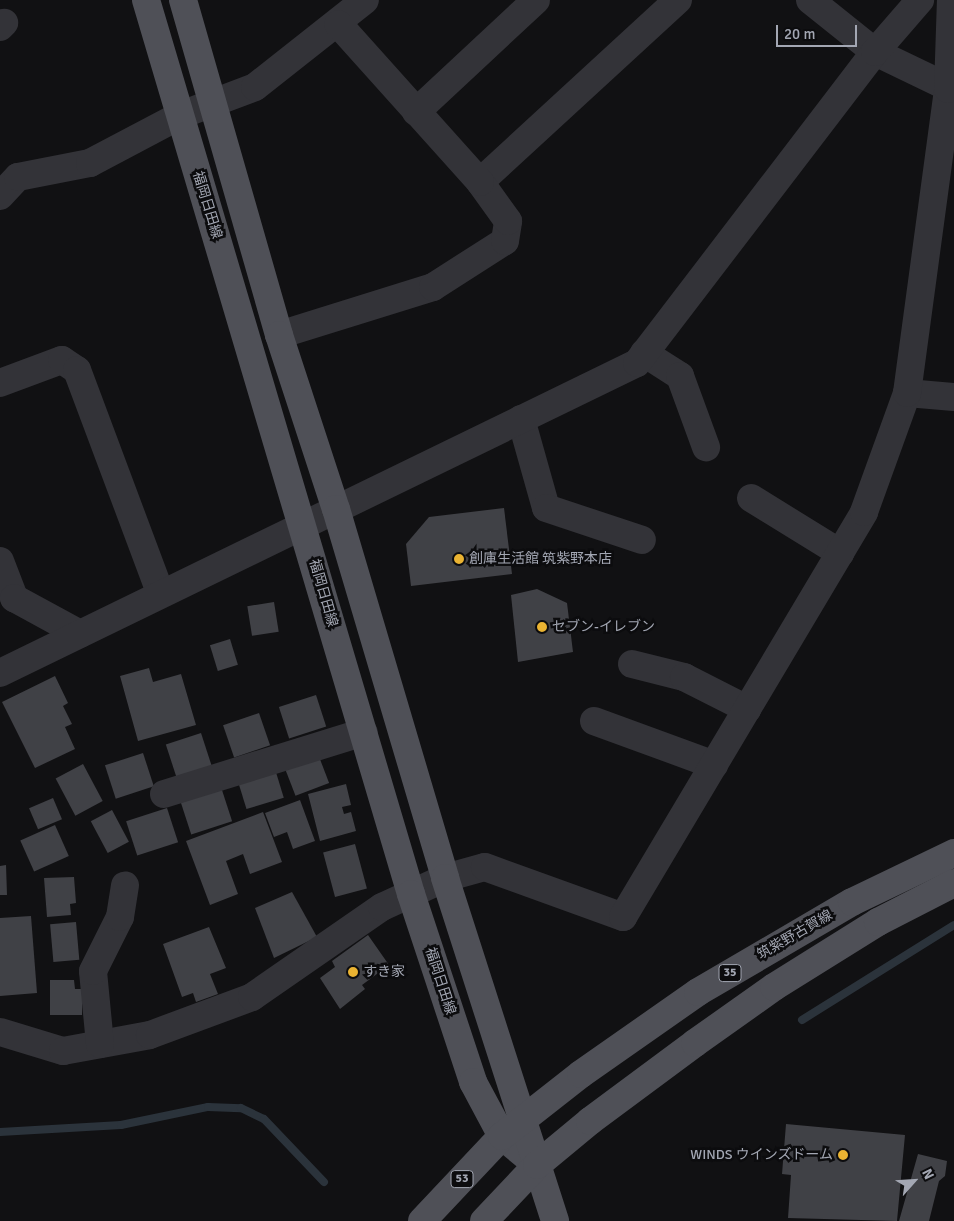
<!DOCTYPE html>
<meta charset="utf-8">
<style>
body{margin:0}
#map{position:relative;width:954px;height:1221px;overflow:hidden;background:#111113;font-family:Signika,"Noto Sans JP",sans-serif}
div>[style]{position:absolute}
.stream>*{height:8px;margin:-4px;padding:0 4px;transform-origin:4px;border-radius:4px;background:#2b333b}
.building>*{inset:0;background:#404146;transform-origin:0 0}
.minor>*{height:28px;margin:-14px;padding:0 14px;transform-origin:14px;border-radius:14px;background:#333338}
.major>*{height:28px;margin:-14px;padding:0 14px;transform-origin:14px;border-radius:14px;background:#4f5057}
.dots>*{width:14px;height:14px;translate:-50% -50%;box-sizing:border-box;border:2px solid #0c0c0e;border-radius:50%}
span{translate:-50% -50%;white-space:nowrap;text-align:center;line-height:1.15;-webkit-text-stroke:5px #0c0c0e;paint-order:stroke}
.shield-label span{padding:1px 4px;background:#0c0c0e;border:1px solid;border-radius:4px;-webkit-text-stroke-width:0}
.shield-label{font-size:12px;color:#a3a7b3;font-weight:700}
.street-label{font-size:14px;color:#a3a7b3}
.poi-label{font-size:14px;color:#a3a7b3}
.left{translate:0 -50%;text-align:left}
.right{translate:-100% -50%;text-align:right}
.north{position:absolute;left:889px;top:1156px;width:50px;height:50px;-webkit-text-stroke:4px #0c0c0e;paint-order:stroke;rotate:64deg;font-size:14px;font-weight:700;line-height:20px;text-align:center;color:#a3a7b3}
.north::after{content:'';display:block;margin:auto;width:18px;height:22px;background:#a3a7b3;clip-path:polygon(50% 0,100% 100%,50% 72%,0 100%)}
.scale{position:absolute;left:776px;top:25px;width:81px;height:22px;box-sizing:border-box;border:2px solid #a3a7b3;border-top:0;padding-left:6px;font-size:15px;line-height:18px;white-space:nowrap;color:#a3a7b3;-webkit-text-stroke:4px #0c0c0e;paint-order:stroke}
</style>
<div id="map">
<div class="stream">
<i style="left:802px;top:1020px;width:179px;rotate:-32deg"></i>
<i style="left:0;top:1132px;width:121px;rotate:-3.3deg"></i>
<i style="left:121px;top:1125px;width:89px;rotate:-11.7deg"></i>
<i style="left:208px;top:1107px;width:33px;rotate:2deg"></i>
<i style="left:241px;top:1108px;width:25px;rotate:26deg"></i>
<i style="left:264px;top:1119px;width:87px;rotate:46.4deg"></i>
</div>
<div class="building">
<i style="clip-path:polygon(504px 508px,512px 574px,411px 586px,406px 544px,429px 517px)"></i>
<i style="clip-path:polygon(537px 589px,567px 603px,573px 652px,518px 662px,511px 595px)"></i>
<i style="left:274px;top:602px;width:30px;height:27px;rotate:81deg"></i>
<i style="left:230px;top:639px;width:27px;height:21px;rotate:73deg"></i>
<i style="clip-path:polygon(149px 668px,153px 682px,181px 674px,196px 725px,138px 741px,120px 676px)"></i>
<i style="clip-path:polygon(55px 676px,68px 703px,63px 706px,72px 724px,65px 727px,75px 749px,35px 768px,2px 702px)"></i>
<i style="left:316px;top:695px;width:33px;height:39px;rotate:72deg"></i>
<i style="left:259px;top:713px;width:34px;height:38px;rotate:71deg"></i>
<i style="left:201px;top:733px;width:35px;height:37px;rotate:72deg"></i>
<i style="left:143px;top:753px;width:35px;height:40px;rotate:72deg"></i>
<i style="left:318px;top:754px;width:31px;height:36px;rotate:69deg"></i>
<i style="left:83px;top:764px;width:42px;height:31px;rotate:62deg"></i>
<i style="left:275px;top:769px;width:30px;height:39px;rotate:73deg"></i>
<i style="clip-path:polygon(346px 784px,351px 805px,342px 807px,344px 814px,351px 812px,356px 831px,320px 841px,308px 794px)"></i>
<i style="left:221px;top:787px;width:36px;height:43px;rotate:72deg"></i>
<i style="left:53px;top:798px;width:23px;height:26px;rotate:67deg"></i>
<i style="clip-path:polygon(300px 800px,315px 841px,293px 849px,287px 832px,274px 837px,265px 813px)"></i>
<i style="left:167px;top:808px;width:36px;height:43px;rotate:72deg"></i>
<i style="left:112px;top:810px;width:36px;height:24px;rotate:62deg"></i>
<i style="clip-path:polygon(263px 812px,282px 862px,250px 874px,243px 854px,226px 861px,238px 894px,210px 905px,186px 841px)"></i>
<i style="left:55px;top:825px;width:34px;height:38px;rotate:66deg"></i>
<i style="left:355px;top:844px;width:46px;height:33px;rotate:75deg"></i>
<i style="clip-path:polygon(6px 865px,7px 895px,0 895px,0 866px)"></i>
<i style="clip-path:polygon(74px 877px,76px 903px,70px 904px,71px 915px,47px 917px,44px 878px)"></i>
<i style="clip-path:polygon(292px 892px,317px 937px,274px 958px,255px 908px)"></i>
<i style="clip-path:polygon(31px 916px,37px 993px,0 996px,0 918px)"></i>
<i style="left:76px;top:922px;width:38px;height:26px;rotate:85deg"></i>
<i style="clip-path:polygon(209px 927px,226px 968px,210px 974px,218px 994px,196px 1002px,193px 993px,182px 997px,163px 944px)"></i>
<i style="clip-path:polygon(368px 935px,389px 965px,362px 985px,365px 989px,340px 1009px,320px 978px,335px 967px,332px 961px)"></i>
<i style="clip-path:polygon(50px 980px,74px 980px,75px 989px,82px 989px,82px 1015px,50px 1015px)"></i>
<i style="clip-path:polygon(786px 1124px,905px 1135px,897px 1221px,788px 1218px,791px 1175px,782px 1174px)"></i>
<i style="clip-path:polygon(918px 1154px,947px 1161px,945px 1176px,939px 1181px,929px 1221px,899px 1221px)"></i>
</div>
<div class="minor">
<i style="left:810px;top:0;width:83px;rotate:38.7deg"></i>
<i style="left:875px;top:52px;width:88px;rotate:25.7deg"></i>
<i style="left:0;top:27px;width:6px;rotate:-45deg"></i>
<i style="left:416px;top:112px;width:164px;rotate:-43deg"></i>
<i style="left:480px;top:182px;width:269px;rotate:-42.6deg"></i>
<i style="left:0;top:196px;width:26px;rotate:-47deg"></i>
<i style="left:18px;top:177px;width:73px;rotate:-11deg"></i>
<i style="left:90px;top:163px;width:103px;rotate:-27.8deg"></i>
<i style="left:181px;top:115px;width:79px;rotate:-20.7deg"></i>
<i style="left:255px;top:87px;width:140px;rotate:-38.3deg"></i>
<i style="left:279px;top:335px;width:161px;rotate:-17.3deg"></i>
<i style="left:433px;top:287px;width:85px;rotate:-32.6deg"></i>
<i style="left:505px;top:241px;width:20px;rotate:-81deg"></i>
<i style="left:508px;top:221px;width:48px;rotate:-125.7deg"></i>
<i style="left:480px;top:182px;width:212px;rotate:-131.9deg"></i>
<i style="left:644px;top:353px;width:43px;rotate:32.6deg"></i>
<i style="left:680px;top:376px;width:76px;rotate:69.9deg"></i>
<i style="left:0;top:383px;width:66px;rotate:-20.4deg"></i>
<i style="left:62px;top:360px;width:18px;rotate:34deg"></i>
<i style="left:77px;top:370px;width:237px;rotate:69.5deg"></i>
<i style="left:907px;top:393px;width:47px;rotate:4.9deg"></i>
<i style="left:521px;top:419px;width:92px;rotate:74.3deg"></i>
<i style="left:546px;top:508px;width:101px;rotate:18.4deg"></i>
<i style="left:751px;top:498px;width:105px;rotate:31.7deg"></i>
<i style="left:0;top:561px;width:40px;rotate:69deg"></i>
<i style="left:14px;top:598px;width:75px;rotate:28.6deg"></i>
<i style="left:632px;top:664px;width:54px;rotate:14deg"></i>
<i style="left:684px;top:677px;width:71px;rotate:26.9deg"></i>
<i style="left:0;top:673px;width:708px;rotate:-25.95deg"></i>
<i style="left:637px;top:363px;width:392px;rotate:-52.6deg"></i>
<i style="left:875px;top:52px;width:69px;rotate:-49.1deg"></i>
<i style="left:594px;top:721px;width:128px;rotate:20.1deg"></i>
<i style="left:164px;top:794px;width:209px;rotate:-17.2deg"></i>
<i style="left:0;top:1032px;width:66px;rotate:16.8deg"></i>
<i style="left:63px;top:1051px;width:88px;rotate:-10.4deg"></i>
<i style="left:150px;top:1035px;width:109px;rotate:-20.4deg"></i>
<i style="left:252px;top:997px;width:158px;rotate:-34.7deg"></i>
<i style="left:382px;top:907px;width:69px;rotate:-24.7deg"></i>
<i style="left:445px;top:878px;width:41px;rotate:-15.4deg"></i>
<i style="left:485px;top:867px;width:147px;rotate:19.9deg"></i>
<i style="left:623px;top:917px;width:471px;rotate:-59.2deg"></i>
<i style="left:864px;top:512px;width:127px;rotate:-70.1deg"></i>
<i style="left:907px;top:393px;width:307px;rotate:-82.3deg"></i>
<i style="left:948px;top:89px;width:89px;rotate:-88.1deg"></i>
<i style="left:100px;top:1044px;width:73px;rotate:-95.5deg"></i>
<i style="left:93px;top:971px;width:60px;rotate:-63.4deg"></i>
<i style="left:120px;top:917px;width:32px;rotate:-81deg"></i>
</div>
<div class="major">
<i style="left:146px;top:0;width:932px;rotate:73.49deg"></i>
<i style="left:411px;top:894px;width:198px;rotate:71.7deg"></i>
<i style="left:473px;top:1082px;width:61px;rotate:61.8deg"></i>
<i style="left:502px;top:1136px;width:45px;rotate:39.6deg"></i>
<i style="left:183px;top:0;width:348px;rotate:74deg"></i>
<i style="left:279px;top:335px;width:183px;rotate:71.9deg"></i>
<i style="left:336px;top:509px;width:385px;rotate:73.5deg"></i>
<i style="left:445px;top:878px;width:360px;rotate:72.2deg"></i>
<i style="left:422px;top:1221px;width:117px;rotate:-46.7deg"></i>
<i style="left:502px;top:1136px;width:100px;rotate:-38.1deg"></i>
<i style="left:581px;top:1074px;width:143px;rotate:-35deg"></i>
<i style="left:698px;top:992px;width:178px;rotate:-30.3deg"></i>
<i style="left:852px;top:902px;width:113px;rotate:-25.7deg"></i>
<i style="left:484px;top:1221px;width:77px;rotate:-46.6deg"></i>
<i style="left:537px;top:1165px;width:69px;rotate:-39.7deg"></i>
<i style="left:590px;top:1121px;width:131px;rotate:-36.6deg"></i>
<i style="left:695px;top:1043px;width:97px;rotate:-35.3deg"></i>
<i style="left:774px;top:987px;width:123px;rotate:-32deg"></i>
<i style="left:878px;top:922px;width:85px;rotate:-27.2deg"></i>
</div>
<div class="dots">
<i style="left:459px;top:559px;background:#eab332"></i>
<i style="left:542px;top:627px;background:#eab332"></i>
<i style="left:353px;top:972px;background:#eab332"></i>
<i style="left:843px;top:1155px;background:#eab332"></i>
</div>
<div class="shield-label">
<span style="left:730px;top:973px">35</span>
<span style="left:462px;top:1179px">53</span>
</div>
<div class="street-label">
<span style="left:207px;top:205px;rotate:73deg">福岡日田線</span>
<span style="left:323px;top:593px;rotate:74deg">福岡日田線</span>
<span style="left:795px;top:935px;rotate:-30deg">筑紫野古賀線</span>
<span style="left:440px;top:981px;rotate:72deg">福岡日田線</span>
</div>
<div class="poi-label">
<span class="left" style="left:469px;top:559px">創庫生活館 筑紫野本店</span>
<span class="left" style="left:552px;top:627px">セブン-イレブン</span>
<span class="left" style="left:363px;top:972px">すき家</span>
<span class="right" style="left:833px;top:1155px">WINDS ウインズドーム</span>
</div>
<div class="north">N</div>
<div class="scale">20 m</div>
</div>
